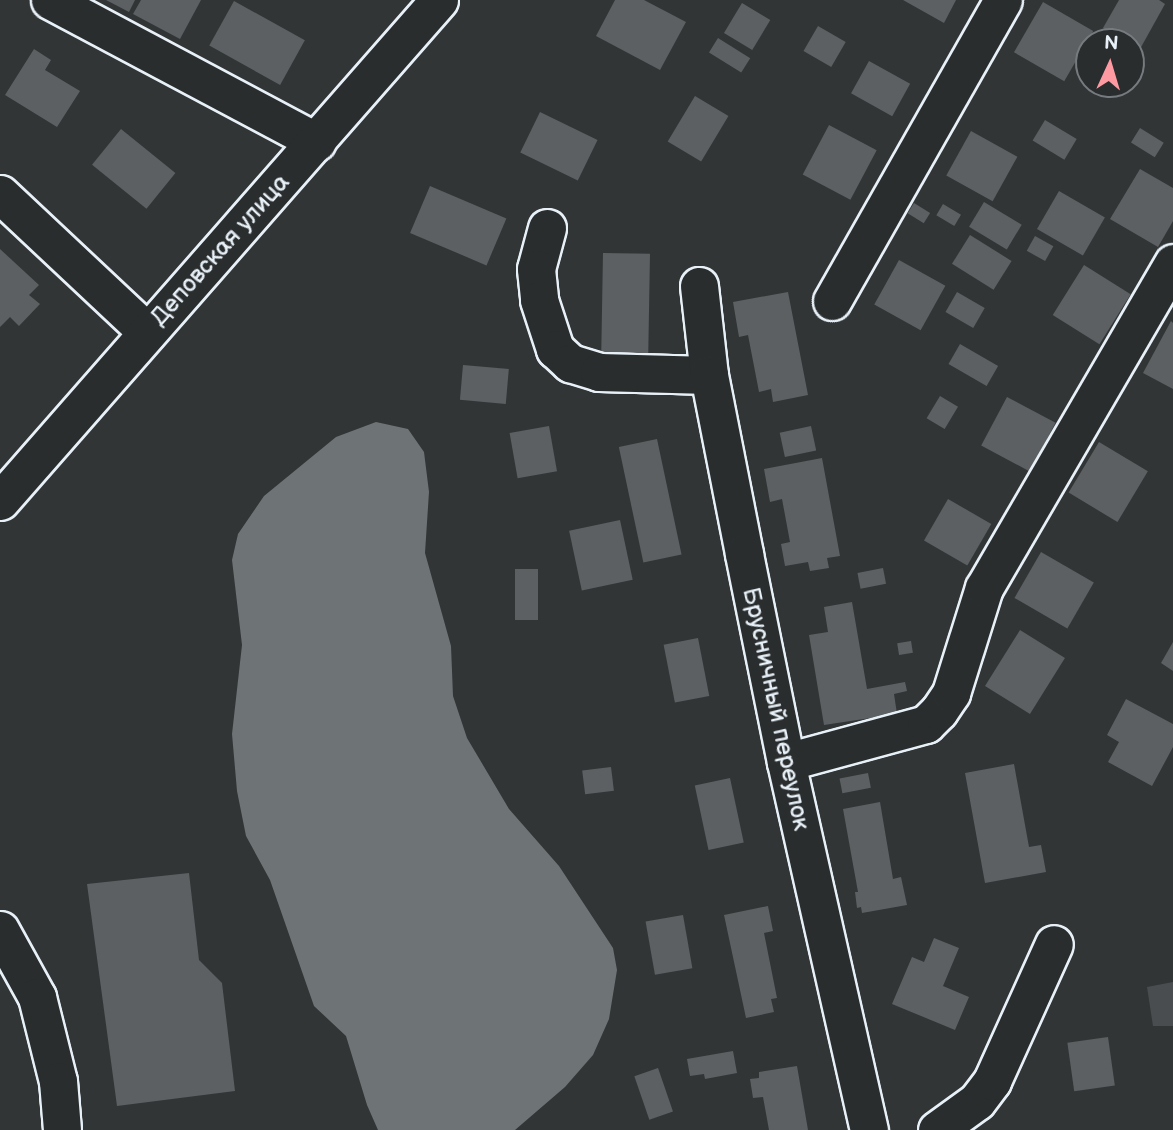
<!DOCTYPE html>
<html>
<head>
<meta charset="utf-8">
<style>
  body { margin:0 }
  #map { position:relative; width:1173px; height:1130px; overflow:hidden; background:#323536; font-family:"Balsamiq Sans",sans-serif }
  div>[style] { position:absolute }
  .green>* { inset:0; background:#494d4f }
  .water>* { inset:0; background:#6e7376 }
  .building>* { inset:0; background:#5c6063; transform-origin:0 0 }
  .roads { filter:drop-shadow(2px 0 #e8f1f8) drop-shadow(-2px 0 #e8f1f8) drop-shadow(0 2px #e8f1f8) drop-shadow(0 -2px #e8f1f8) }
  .minor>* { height:37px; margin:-18.5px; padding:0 18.5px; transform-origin:18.5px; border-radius:18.5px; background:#2a2d2e }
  span { translate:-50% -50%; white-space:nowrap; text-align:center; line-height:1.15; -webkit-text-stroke:6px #2a2d2e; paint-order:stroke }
  .street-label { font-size:24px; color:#e8f1f8 }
  .north { position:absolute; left:1075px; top:28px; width:70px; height:70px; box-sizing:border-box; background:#2a2d2e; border:2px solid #767b7f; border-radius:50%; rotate:4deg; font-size:19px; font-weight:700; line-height:28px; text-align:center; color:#e8f1f8 }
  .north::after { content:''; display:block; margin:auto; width:24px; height:32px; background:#ff9aa2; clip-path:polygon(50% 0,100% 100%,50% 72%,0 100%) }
</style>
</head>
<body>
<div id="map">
  <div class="green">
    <i style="clip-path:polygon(1173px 982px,1173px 1026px,1153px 1026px,1147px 987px)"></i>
  </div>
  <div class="water">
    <i style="clip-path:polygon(376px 422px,408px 429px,424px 452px,429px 492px,425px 553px,451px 646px,453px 696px,467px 738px,509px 809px,559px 866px,613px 948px,617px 970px,609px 1019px,593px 1055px,565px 1087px,515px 1130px,378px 1130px,367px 1105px,346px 1036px,314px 1006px,270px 880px,246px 836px,237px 791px,232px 734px,242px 645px,232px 560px,238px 534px,264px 496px,336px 437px)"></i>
  </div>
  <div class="building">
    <i style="clip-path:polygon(106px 0,135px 0,129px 12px)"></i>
    <i style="clip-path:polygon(141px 0,201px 0,180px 39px,133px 14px)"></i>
    <i style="clip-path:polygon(615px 0,644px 0,686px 22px,660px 70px,596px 36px)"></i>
    <i style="clip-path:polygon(903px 0,956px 0,944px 23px)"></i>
    <i style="clip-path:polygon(1119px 0,1159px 0,1165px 4px,1140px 49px,1103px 28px)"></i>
    <i style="left:234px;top:1px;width:81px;height:51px;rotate:29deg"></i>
    <i style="left:1043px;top:2px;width:58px;height:58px;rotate:30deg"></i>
    <i style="left:742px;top:3px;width:33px;height:35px;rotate:31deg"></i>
    <i style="left:818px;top:26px;width:32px;height:29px;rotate:30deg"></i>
    <i style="left:718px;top:38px;width:38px;height:17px;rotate:32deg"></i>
    <i style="clip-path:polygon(34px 49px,51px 60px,45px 70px,80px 91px,57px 127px,5px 95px)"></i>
    <i style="left:869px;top:61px;width:47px;height:37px;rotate:29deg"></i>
    <i style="left:695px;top:96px;width:39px;height:53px;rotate:31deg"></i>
    <i style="left:540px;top:112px;width:64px;height:45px;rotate:26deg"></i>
    <i style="left:1045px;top:120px;width:37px;height:24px;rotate:31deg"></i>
    <i style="left:829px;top:125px;width:54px;height:56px;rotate:28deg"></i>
    <i style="left:1140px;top:128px;width:28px;height:17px;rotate:32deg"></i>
    <i style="left:121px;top:129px;width:70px;height:46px;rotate:39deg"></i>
    <i style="left:971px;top:131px;width:53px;height:51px;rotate:29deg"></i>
    <i style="clip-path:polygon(1140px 169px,1173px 188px,1173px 221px,1158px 247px,1110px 219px)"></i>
    <i style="left:430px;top:186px;width:83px;height:51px;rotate:23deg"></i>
    <i style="left:1059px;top:191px;width:53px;height:44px;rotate:30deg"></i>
    <i style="left:984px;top:202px;width:44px;height:29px;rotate:31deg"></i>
    <i style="left:914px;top:203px;width:19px;height:12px;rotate:32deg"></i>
    <i style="left:943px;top:204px;width:21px;height:13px;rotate:31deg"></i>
    <i style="left:970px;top:235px;width:49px;height:34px;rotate:32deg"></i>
    <i style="left:1035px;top:236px;width:21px;height:17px;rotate:29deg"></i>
    <i style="clip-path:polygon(0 249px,39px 285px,29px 295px,40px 304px,19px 326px,10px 317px,0 327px)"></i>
    <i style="left:603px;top:253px;width:47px;height:100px;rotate:1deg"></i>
    <i style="left:899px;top:260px;width:53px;height:51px;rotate:29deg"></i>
    <i style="left:1084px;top:265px;width:55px;height:59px;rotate:32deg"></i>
    <i style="clip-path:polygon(788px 292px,808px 395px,773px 402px,771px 389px,759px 392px,748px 335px,739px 337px,733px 302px)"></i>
    <i style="left:957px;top:292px;width:32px;height:23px;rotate:30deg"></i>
    <i style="clip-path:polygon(1171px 321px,1173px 323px,1173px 389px,1143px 373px)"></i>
    <i style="left:960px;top:344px;width:44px;height:23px;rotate:30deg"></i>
    <i style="left:463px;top:365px;width:46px;height:35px;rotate:5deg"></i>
    <i style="left:940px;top:396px;width:21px;height:26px;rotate:31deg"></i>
    <i style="left:1007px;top:397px;width:55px;height:55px;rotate:28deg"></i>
    <i style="left:549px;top:426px;width:46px;height:40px;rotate:80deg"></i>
    <i style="left:811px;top:426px;width:25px;height:32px;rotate:78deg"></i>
    <i style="left:657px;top:439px;width:118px;height:39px;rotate:78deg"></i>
    <i style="left:1099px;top:442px;width:57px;height:59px;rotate:31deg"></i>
    <i style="clip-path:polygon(822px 458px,840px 556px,827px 558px,829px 568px,810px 571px,808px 562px,785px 566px,781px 544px,790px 542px,782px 499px,770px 502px,764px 469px)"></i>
    <i style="left:948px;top:499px;width:50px;height:48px;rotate:30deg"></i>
    <i style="left:620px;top:520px;width:61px;height:52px;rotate:78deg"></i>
    <i style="left:1041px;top:552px;width:61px;height:53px;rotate:30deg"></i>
    <i style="left:883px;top:568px;width:16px;height:26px;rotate:79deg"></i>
    <i style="left:515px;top:569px;width:23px;height:51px"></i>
    <i style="clip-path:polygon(852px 602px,867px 689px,905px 682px,907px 691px,894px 694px,897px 714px,824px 725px,809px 635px,828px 632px,824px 607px)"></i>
    <i style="left:1020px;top:630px;width:53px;height:66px;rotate:32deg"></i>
    <i style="left:698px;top:638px;width:59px;height:35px;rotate:79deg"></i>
    <i style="left:911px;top:641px;width:12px;height:14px;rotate:81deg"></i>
    <i style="clip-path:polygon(1173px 642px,1173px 671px,1161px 663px)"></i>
    <i style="clip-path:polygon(1126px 699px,1173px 724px,1173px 747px,1152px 786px,1108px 762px,1119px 742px,1107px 735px)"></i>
    <i style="clip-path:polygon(1014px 764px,1029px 847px,1041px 845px,1046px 872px,985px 883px,965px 773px)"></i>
    <i style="left:611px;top:767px;width:24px;height:29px;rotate:83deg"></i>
    <i style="left:868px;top:773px;width:15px;height:29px;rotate:79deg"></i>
    <i style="left:730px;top:778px;width:66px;height:36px;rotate:78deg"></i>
    <i style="clip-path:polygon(880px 802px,893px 879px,901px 877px,907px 905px,862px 913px,861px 907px,857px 908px,855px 892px,858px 892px,843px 809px)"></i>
    <i style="clip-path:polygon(189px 873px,199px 960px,222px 983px,235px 1091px,117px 1106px,87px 884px)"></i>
    <i style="clip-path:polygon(768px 906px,773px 931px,764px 933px,777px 998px,771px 999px,774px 1012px,746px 1018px,724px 915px)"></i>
    <i style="left:683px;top:915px;width:54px;height:38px;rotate:80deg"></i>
    <i style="clip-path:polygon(934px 938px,959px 948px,943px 986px,969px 997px,955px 1030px,892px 1004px,912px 957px,924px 962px)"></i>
    <i style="left:1108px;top:1037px;width:49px;height:41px;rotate:82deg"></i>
    <i style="clip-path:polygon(733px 1051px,737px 1073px,705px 1079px,704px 1074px,690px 1076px,687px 1059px)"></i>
    <i style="clip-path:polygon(797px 1066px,808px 1130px,769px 1130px,763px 1097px,753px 1098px,750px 1079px,759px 1078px,759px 1072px)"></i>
    <i style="left:658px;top:1068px;width:46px;height:25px;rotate:71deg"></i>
  </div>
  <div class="roads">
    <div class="minor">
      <i style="left:50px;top:0;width:302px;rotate:28deg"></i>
      <i style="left:0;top:194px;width:202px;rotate:43.2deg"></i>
      <i style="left:547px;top:228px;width:42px;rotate:105deg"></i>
      <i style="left:536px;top:269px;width:31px;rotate:84deg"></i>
      <i style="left:539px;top:300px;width:52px;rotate:71.9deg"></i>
      <i style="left:555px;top:349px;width:21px;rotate:43deg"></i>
      <i style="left:570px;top:363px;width:30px;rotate:17deg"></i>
      <i style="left:599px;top:372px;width:110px;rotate:1.6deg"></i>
      <i style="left:699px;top:286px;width:90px;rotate:83.6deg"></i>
      <i style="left:709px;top:375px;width:182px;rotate:78.9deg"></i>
      <i style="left:744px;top:554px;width:212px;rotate:78.6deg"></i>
      <i style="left:786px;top:762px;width:377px;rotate:77.3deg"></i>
      <i style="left:832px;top:301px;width:346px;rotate:-60.4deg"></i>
      <i style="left:0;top:501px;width:666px;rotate:-48.77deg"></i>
      <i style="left:786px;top:762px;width:145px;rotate:-15.2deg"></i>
      <i style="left:926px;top:724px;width:18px;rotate:-45deg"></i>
      <i style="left:939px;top:711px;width:22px;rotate:-56deg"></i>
      <i style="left:951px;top:693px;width:110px;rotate:-72.6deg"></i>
      <i style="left:984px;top:588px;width:376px;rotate:-59.8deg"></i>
      <i style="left:0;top:930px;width:77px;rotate:61.1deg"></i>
      <i style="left:37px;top:997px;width:87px;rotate:76deg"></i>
      <i style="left:58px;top:1081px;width:49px;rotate:85.3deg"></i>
      <i style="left:937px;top:1130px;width:49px;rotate:-35.9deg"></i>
      <i style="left:977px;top:1101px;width:25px;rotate:-53deg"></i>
      <i style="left:992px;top:1081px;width:150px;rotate:-65.7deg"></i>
    </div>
  </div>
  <div class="street-label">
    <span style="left:220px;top:250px;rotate:-48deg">Деповская улица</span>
    <span style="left:776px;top:709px;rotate:78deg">Брусничный переулок</span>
  </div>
  <div class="north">N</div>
</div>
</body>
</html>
